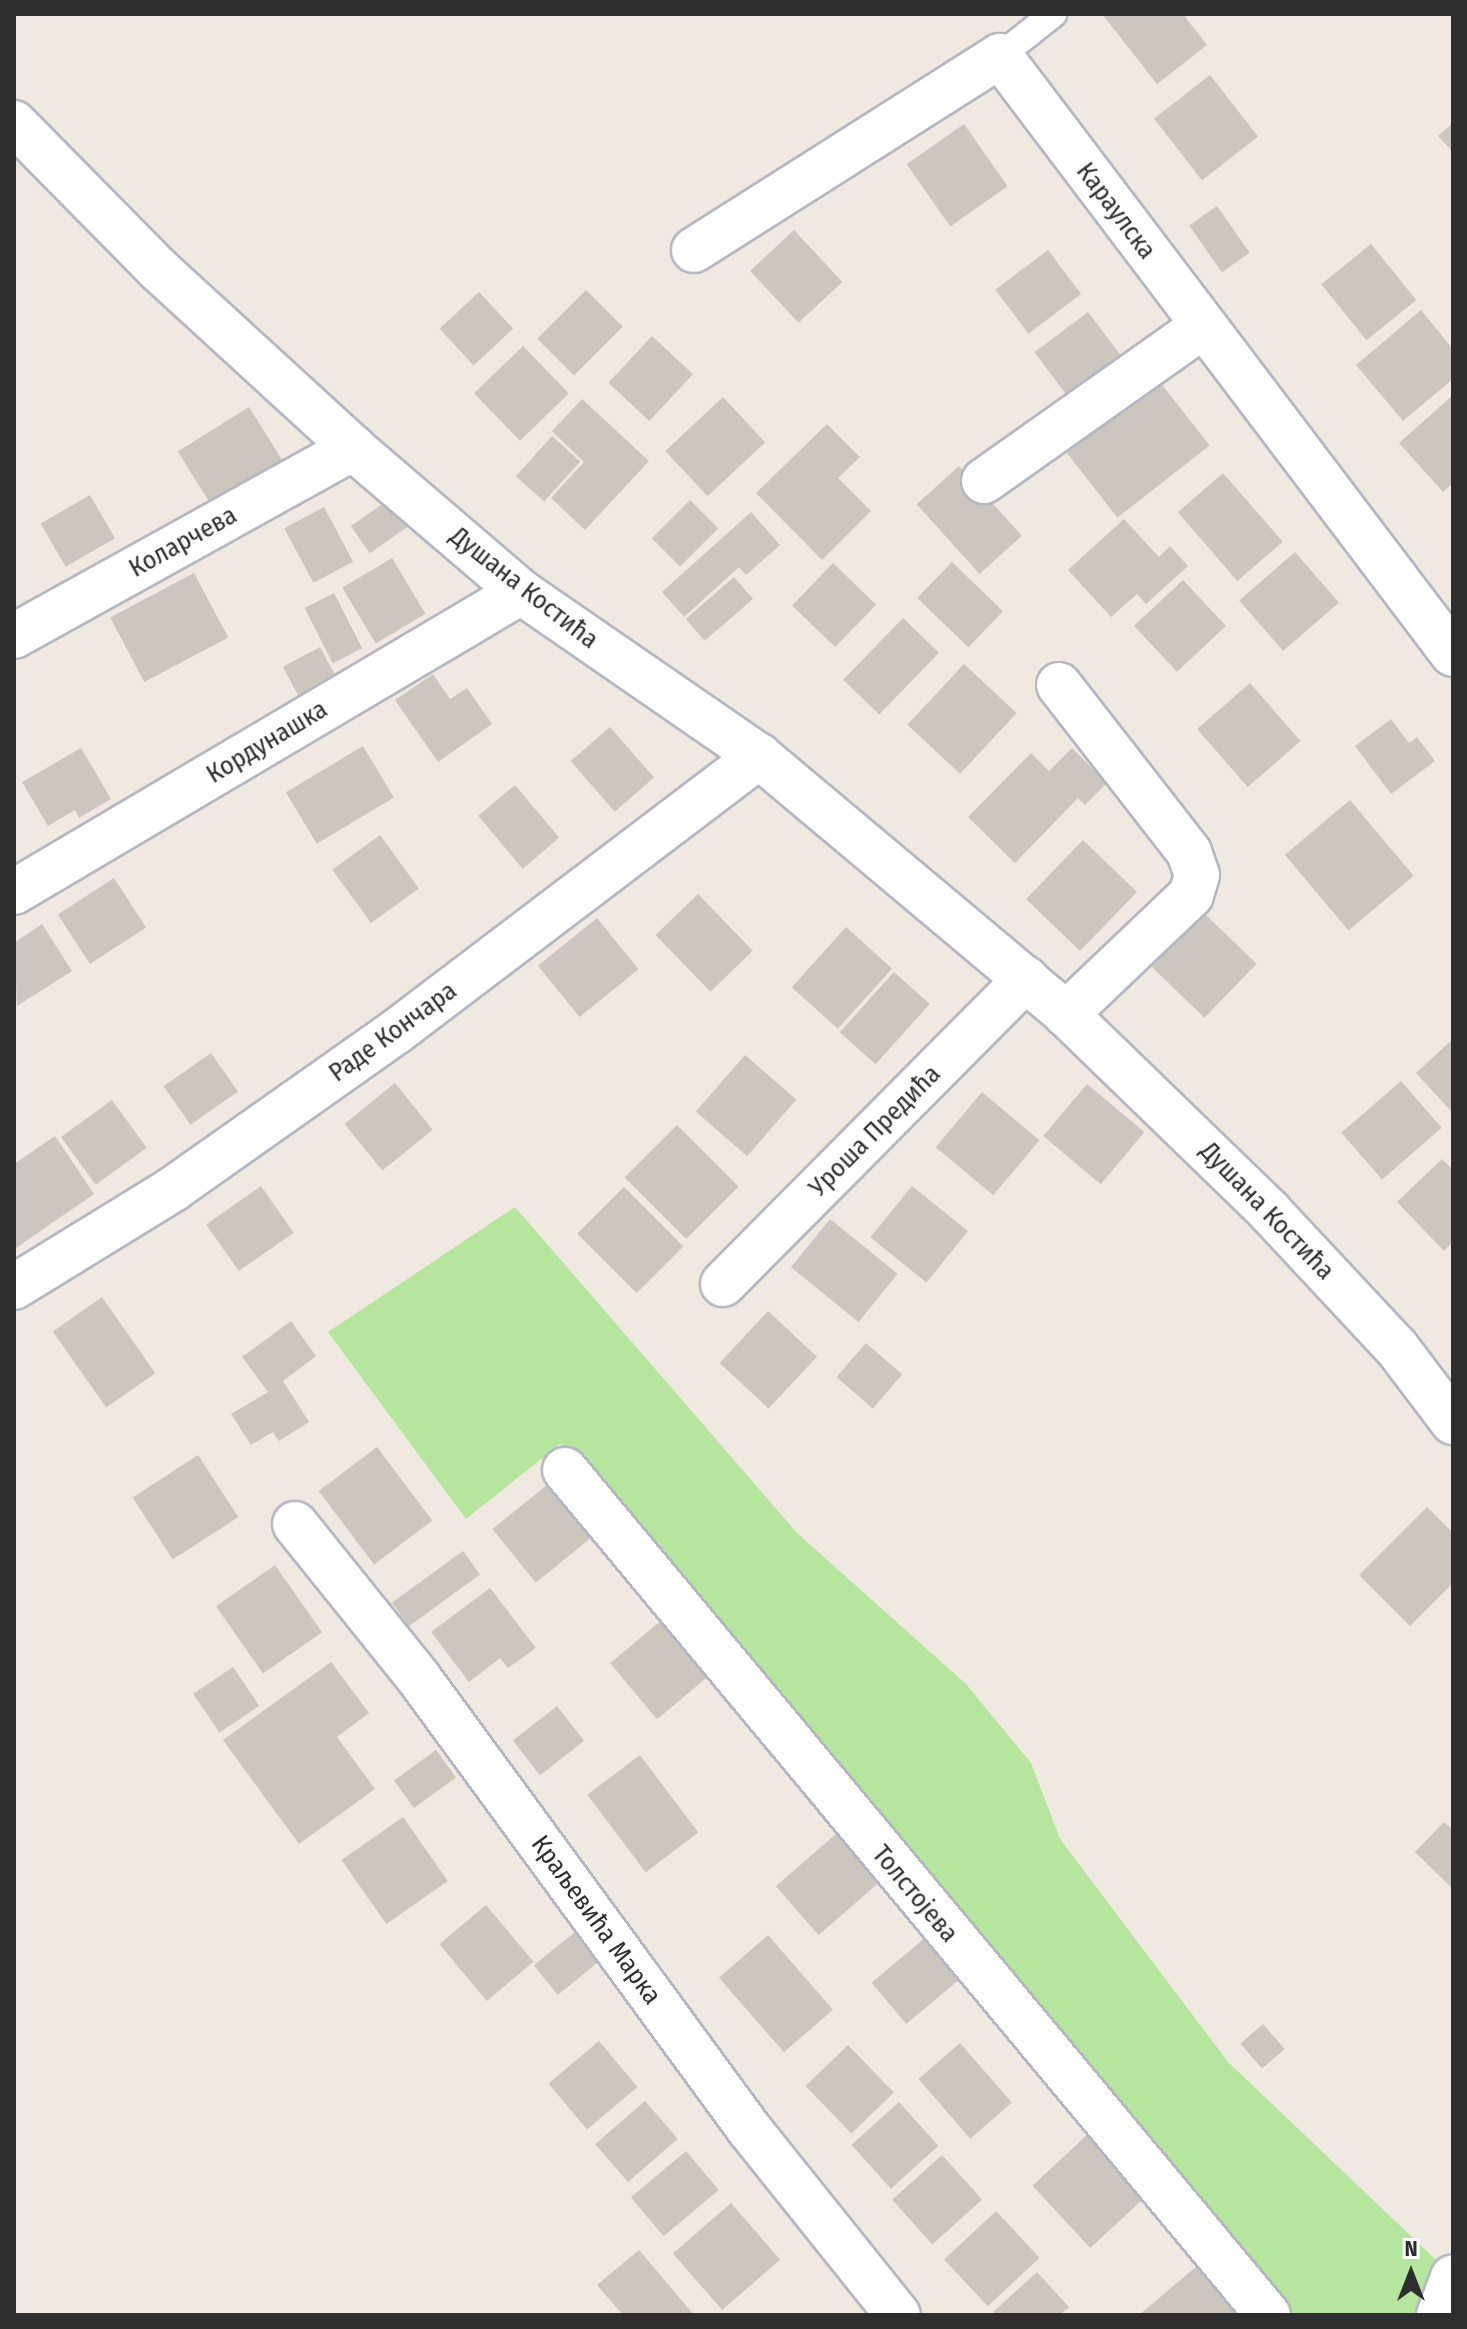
<!DOCTYPE html>
<html>
<head>
<meta charset="utf-8">
<style>
  body { margin:0 }
  #map { position:relative; width:1467px; height:2329px; overflow:hidden; background:#efe9e1; font-family:"Fira Sans Condensed",sans-serif }
  div>[style] { position:absolute }
  .green>* { inset:0; background:#b6e59e }
  .building>* { inset:0; background:#cbc7bf; transform-origin:0 0 }
  .roads { filter:drop-shadow(2px 0 #b4b7c1) drop-shadow(-2px 0 #b4b7c1) drop-shadow(0 2px #b4b7c1) drop-shadow(0 -2px #b4b7c1) }
  .service>* { height:26px; margin:-13px; padding:0 13px; transform-origin:13px; border-radius:13px; background:#fff }
  .minor>* { height:44px; margin:-22px; padding:0 22px; transform-origin:22px; border-radius:22px; background:#fff }
  .tertiary>* { height:44px; margin:-22px; padding:0 22px; transform-origin:22px; border-radius:22px; background:#fff }
  span { translate:-50% -50%; white-space:nowrap; text-align:center; line-height:1.15; -webkit-text-stroke:7px #fff; paint-order:stroke }
  .street-label { font-size:26px; color:#2e2e2e }
  .frame { position:absolute; inset:0; border:16px solid #2e2e2e; pointer-events:none }
  .north { position:absolute; left:1371px; top:2233px; width:80px; height:80px; -webkit-text-stroke:6px #fff; paint-order:stroke; rotate:0deg; font-size:22px; font-weight:700; line-height:32px; text-align:center; color:#2e2e2e }
  .north::after { content:''; display:block; margin:auto; width:28px; height:36px; background:#2e2e2e; clip-path:polygon(50% 0,100% 100%,50% 72%,0 100%) }
</style>
</head>
<body>
<div id="map">
  <div class="green">
    <i style="clip-path:polygon(515px 1207px,797px 1533px,966px 1684px,1031px 1763px,1060px 1839px,1228px 2062px,1453px 2276px,1439px 2315px,1270px 2315px,560px 1444px,466px 1519px,328px 1332px)"></i>
  </div>
  <div class="building">
    <i style="clip-path:polygon(1102px 14px,1183px 14px,1207px 45px,1157px 84px)"></i>
    <i style="left:1210px;top:75px;width:78px;height:71px;rotate:52deg"></i>
    <i style="clip-path:polygon(1453px 123px,1453px 152px,1438px 136px)"></i>
    <i style="left:964px;top:124px;width:76px;height:70px;rotate:55deg"></i>
    <i style="left:1217px;top:206px;width:57px;height:34px;rotate:55deg"></i>
    <i style="left:794px;top:230px;width:71px;height:60px;rotate:47deg"></i>
    <i style="left:1371px;top:244px;width:72px;height:64px;rotate:51deg"></i>
    <i style="left:1048px;top:250px;width:55px;height:66px;rotate:53deg"></i>
    <i style="left:586px;top:290px;width:52px;height:69px;rotate:45deg"></i>
    <i style="left:479px;top:292px;width:50px;height:54px;rotate:47deg"></i>
    <i style="clip-path:polygon(1421px 310px,1453px 349px,1453px 379px,1403px 421px,1356px 365px)"></i>
    <i style="left:1088px;top:312px;width:69px;height:67px;rotate:53deg"></i>
    <i style="left:652px;top:336px;width:56px;height:64px;rotate:43deg"></i>
    <i style="left:523px;top:346px;width:66px;height:68px;rotate:46deg"></i>
    <i style="left:1156px;top:377px;width:87px;height:117px;rotate:52deg"></i>
    <i style="clip-path:polygon(1453px 395px,1453px 483px,1443px 492px,1399px 443px)"></i>
    <i style="left:723px;top:397px;width:62px;height:79px;rotate:47deg"></i>
    <i style="clip-path:polygon(582px 399px,649px 461px,585px 530px,551px 498px,584px 462px,552px 431px)"></i>
    <i style="left:249px;top:407px;width:65px;height:84px;rotate:58deg"></i>
    <i style="clip-path:polygon(827px 424px,860px 457px,838px 478px,871px 511px,822px 560px,756px 493px)"></i>
    <i style="left:552px;top:436px;width:38px;height:54px;rotate:42deg"></i>
    <i style="left:959px;top:466px;width:94px;height:57px;rotate:48deg"></i>
    <i style="left:1223px;top:473px;width:91px;height:60px;rotate:49deg"></i>
    <i style="left:90px;top:495px;width:50px;height:57px;rotate:60deg"></i>
    <i style="left:391px;top:498px;width:33px;height:49px;rotate:55deg"></i>
    <i style="left:690px;top:500px;width:40px;height:54px;rotate:45deg"></i>
    <i style="left:324px;top:507px;width:62px;height:45px;rotate:62deg"></i>
    <i style="clip-path:polygon(751px 512px,780px 545px,746px 575px,739px 567px,684px 617px,662px 592px)"></i>
    <i style="clip-path:polygon(1124px 519px,1159px 557px,1170px 546px,1188px 566px,1146px 604px,1137px 594px,1111px 617px,1068px 570px)"></i>
    <i style="left:1295px;top:552px;width:67px;height:74px;rotate:49deg"></i>
    <i style="left:392px;top:558px;width:65px;height:58px;rotate:59deg"></i>
    <i style="left:952px;top:562px;width:71px;height:50px;rotate:44deg"></i>
    <i style="left:833px;top:563px;width:60px;height:59px;rotate:44deg"></i>
    <i style="left:194px;top:573px;width:73px;height:95px;rotate:62deg"></i>
    <i style="left:734px;top:577px;width:29px;height:64px;rotate:49deg"></i>
    <i style="left:1183px;top:580px;width:63px;height:67px;rotate:47deg"></i>
    <i style="left:334px;top:593px;width:62px;height:33px;rotate:63deg"></i>
    <i style="left:903px;top:618px;width:50px;height:86px;rotate:44deg"></i>
    <i style="left:320px;top:647px;width:34px;height:42px;rotate:62deg"></i>
    <i style="left:964px;top:664px;width:72px;height:83px;rotate:43deg"></i>
    <i style="clip-path:polygon(433px 674px,450px 699px,467px 688px,492px 724px,438px 762px,395px 700px)"></i>
    <i style="left:1250px;top:683px;width:77px;height:70px;rotate:49deg"></i>
    <i style="clip-path:polygon(1391px 719px,1409px 743px,1417px 737px,1435px 761px,1391px 794px,1355px 746px)"></i>
    <i style="left:610px;top:727px;width:67px;height:52px;rotate:49deg"></i>
    <i style="left:363px;top:746px;width:60px;height:90px;rotate:59deg"></i>
    <i style="clip-path:polygon(81px 748px,111px 799px,79px 818px,75px 810px,48px 826px,22px 782px)"></i>
    <i style="clip-path:polygon(1072px 748px,1107px 783px,1085px 805px,1078px 798px,1015px 863px,968px 817px,1031px 753px,1049px 771px)"></i>
    <i style="left:515px;top:785px;width:69px;height:48px;rotate:50deg"></i>
    <i style="left:1350px;top:800px;width:99px;height:85px;rotate:50deg"></i>
    <i style="left:380px;top:835px;width:66px;height:59px;rotate:54deg"></i>
    <i style="left:1083px;top:840px;width:75px;height:82px;rotate:44deg"></i>
    <i style="left:114px;top:878px;width:59px;height:67px;rotate:57deg"></i>
    <i style="left:698px;top:894px;width:79px;height:59px;rotate:46deg"></i>
    <i style="left:1204px;top:913px;width:73px;height:75px;rotate:44deg"></i>
    <i style="left:597px;top:918px;width:66px;height:76px;rotate:51deg"></i>
    <i style="clip-path:polygon(42px 924px,72px 971px,17px 1006px,14px 943px)"></i>
    <i style="left:846px;top:927px;width:62px;height:81px;rotate:42deg"></i>
    <i style="left:894px;top:972px;width:48px;height:81px;rotate:42deg"></i>
    <i style="clip-path:polygon(1453px 1039px,1453px 1108px,1450px 1110px,1416px 1073px)"></i>
    <i style="left:211px;top:1053px;width:47px;height:58px;rotate:55deg"></i>
    <i style="left:745px;top:1055px;width:68px;height:75px;rotate:41deg"></i>
    <i style="left:1401px;top:1081px;width:62px;height:79px;rotate:49deg"></i>
    <i style="left:395px;top:1083px;width:60px;height:65px;rotate:51deg"></i>
    <i style="left:1087px;top:1084px;width:75px;height:68px;rotate:40deg"></i>
    <i style="left:982px;top:1092px;width:75px;height:72px;rotate:40deg"></i>
    <i style="left:112px;top:1100px;width:59px;height:63px;rotate:54deg"></i>
    <i style="left:677px;top:1125px;width:87px;height:74px;rotate:45deg"></i>
    <i style="clip-path:polygon(55px 1136px,94px 1194px,16px 1248px,14px 1164px)"></i>
    <i style="clip-path:polygon(1442px 1159px,1453px 1170px,1453px 1242px,1444px 1251px,1397px 1202px)"></i>
    <i style="left:261px;top:1186px;width:57px;height:67px;rotate:55deg"></i>
    <i style="left:912px;top:1186px;width:72px;height:66px;rotate:39deg"></i>
    <i style="left:624px;top:1187px;width:84px;height:66px;rotate:45deg"></i>
    <i style="left:830px;top:1219px;width:87px;height:62px;rotate:39deg"></i>
    <i style="left:102px;top:1297px;width:93px;height:60px;rotate:55deg"></i>
    <i style="left:768px;top:1311px;width:67px;height:71px;rotate:43deg"></i>
    <i style="clip-path:polygon(291px 1321px,316px 1356px,283px 1381px,309px 1422px,279px 1441px,273px 1432px,251px 1445px,231px 1414px,268px 1392px,242px 1357px)"></i>
    <i style="left:866px;top:1343px;width:48px;height:45px;rotate:41deg"></i>
    <i style="left:377px;top:1447px;width:92px;height:73px;rotate:53deg"></i>
    <i style="left:198px;top:1455px;width:74px;height:78px;rotate:57deg"></i>
    <i style="left:553px;top:1480px;width:69px;height:78px;rotate:51deg"></i>
    <i style="clip-path:polygon(1427px 1507px,1453px 1533px,1453px 1583px,1410px 1626px,1359px 1575px)"></i>
    <i style="left:463px;top:1551px;width:29px;height:88px;rotate:54deg"></i>
    <i style="left:275px;top:1565px;width:82px;height:72px;rotate:55deg"></i>
    <i style="clip-path:polygon(490px 1588px,536px 1648px,508px 1668px,500px 1658px,469px 1682px,431px 1632px)"></i>
    <i style="left:663px;top:1619px;width:73px;height:69px;rotate:50deg"></i>
    <i style="clip-path:polygon(331px 1662px,369px 1713px,337px 1737px,375px 1789px,299px 1844px,223px 1740px)"></i>
    <i style="left:233px;top:1667px;width:47px;height:48px;rotate:56deg"></i>
    <i style="left:557px;top:1706px;width:44px;height:56px;rotate:52deg"></i>
    <i style="left:436px;top:1750px;width:34px;height:52px;rotate:54deg"></i>
    <i style="left:640px;top:1755px;width:97px;height:66px;rotate:53deg"></i>
    <i style="left:403px;top:1817px;width:78px;height:75px;rotate:55deg"></i>
    <i style="clip-path:polygon(1444px 1822px,1453px 1830px,1453px 1889px,1415px 1852px)"></i>
    <i style="left:837px;top:1833px;width:65px;height:81px;rotate:49deg"></i>
    <i style="left:486px;top:1905px;width:74px;height:61px;rotate:50deg"></i>
    <i style="left:575px;top:1932px;width:38px;height:53px;rotate:51deg"></i>
    <i style="left:768px;top:1935px;width:99px;height:65px;rotate:49deg"></i>
    <i style="left:926px;top:1937px;width:54px;height:71px;rotate:50deg"></i>
    <i style="left:1263px;top:2024px;width:33px;height:30px;rotate:49deg"></i>
    <i style="left:599px;top:2041px;width:60px;height:66px;rotate:50deg"></i>
    <i style="left:960px;top:2043px;width:79px;height:55px;rotate:49deg"></i>
    <i style="left:848px;top:2045px;width:66px;height:59px;rotate:46deg"></i>
    <i style="left:645px;top:2101px;width:50px;height:66px;rotate:49deg"></i>
    <i style="left:899px;top:2102px;width:59px;height:64px;rotate:48deg"></i>
    <i style="left:1088px;top:2134px;width:85px;height:76px;rotate:47deg"></i>
    <i style="left:686px;top:2151px;width:51px;height:72px;rotate:50deg"></i>
    <i style="left:942px;top:2155px;width:60px;height:67px;rotate:48deg"></i>
    <i style="left:731px;top:2203px;width:75px;height:77px;rotate:49deg"></i>
    <i style="left:996px;top:2211px;width:64px;height:71px;rotate:47deg"></i>
    <i style="clip-path:polygon(639px 2250px,694px 2315px,623px 2315px,597px 2285px)"></i>
    <i style="clip-path:polygon(1197px 2266px,1238px 2315px,1139px 2315px)"></i>
    <i style="clip-path:polygon(1037px 2272px,1069px 2307px,1060px 2315px,996px 2315px,993px 2312px)"></i>
  </div>
  <div class="roads">
    <div class="service">
      <i style="left:1000px;top:56px;width:68px;rotate:-38.4deg"></i>
    </div>
    <div class="minor">
      <i style="left:694px;top:250px;width:362px;rotate:-32.4deg"></i>
      <i style="left:1000px;top:56px;width:750px;rotate:52.86deg"></i>
      <i style="left:984px;top:481px;width:268px;rotate:-35.3deg"></i>
      <i style="left:14px;top:636px;width:388px;rotate:-29deg"></i>
      <i style="left:1059px;top:685px;width:212px;rotate:52.1deg"></i>
      <i style="left:1189px;top:852px;width:24px;rotate:71deg"></i>
      <i style="left:1197px;top:875px;width:21px;rotate:107deg"></i>
      <i style="left:1191px;top:895px;width:173px;rotate:136.4deg"></i>
      <i style="left:14px;top:892px;width:589px;rotate:-30.61deg"></i>
      <i style="left:723px;top:1284px;width:430px;rotate:-45.2deg"></i>
      <i style="left:14px;top:1287px;width:187px;rotate:-31.6deg"></i>
      <i style="left:173px;top:1189px;width:274px;rotate:-35.2deg"></i>
      <i style="left:397px;top:1031px;width:455px;rotate:-37.2deg"></i>
      <i style="left:565px;top:1470px;width:1099px;rotate:50.24deg"></i>
      <i style="left:295px;top:1524px;width:196px;rotate:51.2deg"></i>
      <i style="left:418px;top:1677px;width:560px;rotate:53.78deg"></i>
      <i style="left:749px;top:2129px;width:238px;rotate:51.3deg"></i>
      <i style="left:1439px;top:2315px;width:40px;rotate:-69.8deg"></i>
    </div>
    <div class="tertiary">
      <i style="left:14px;top:123px;width:206px;rotate:45.4deg"></i>
      <i style="left:159px;top:270px;width:263px;rotate:42.5deg"></i>
      <i style="left:353px;top:448px;width:221px;rotate:40.6deg"></i>
      <i style="left:521px;top:592px;width:289px;rotate:34.6deg"></i>
      <i style="left:759px;top:756px;width:401px;rotate:40deg"></i>
      <i style="left:1066px;top:1014px;width:284px;rotate:44.1deg"></i>
      <i style="left:1270px;top:1212px;width:186px;rotate:47deg"></i>
      <i style="left:1397px;top:1348px;width:93px;rotate:52.9deg"></i>
    </div>
  </div>
  <div class="street-label">
    <span style="left:1116px;top:211px;rotate:53deg">Караулска</span>
    <span style="left:183px;top:542px;rotate:-29deg">Коларчева</span>
    <span style="left:524px;top:588px;rotate:38deg">Душана Костића</span>
    <span style="left:267px;top:742px;rotate:-31deg">Кордунашка</span>
    <span style="left:393px;top:1032px;rotate:-36deg">Раде Кончара</span>
    <span style="left:875px;top:1131px;rotate:-45deg">Уроша Предића</span>
    <span style="left:1267px;top:1211px;rotate:46deg">Душана Костића</span>
    <span style="left:915px;top:1894px;rotate:50deg">Толстојева</span>
    <span style="left:596px;top:1920px;rotate:54deg">Краљевића Марка</span>
  </div>
  <div class="frame"></div>
  <div class="north">N</div>
</div>
</body>
</html>
